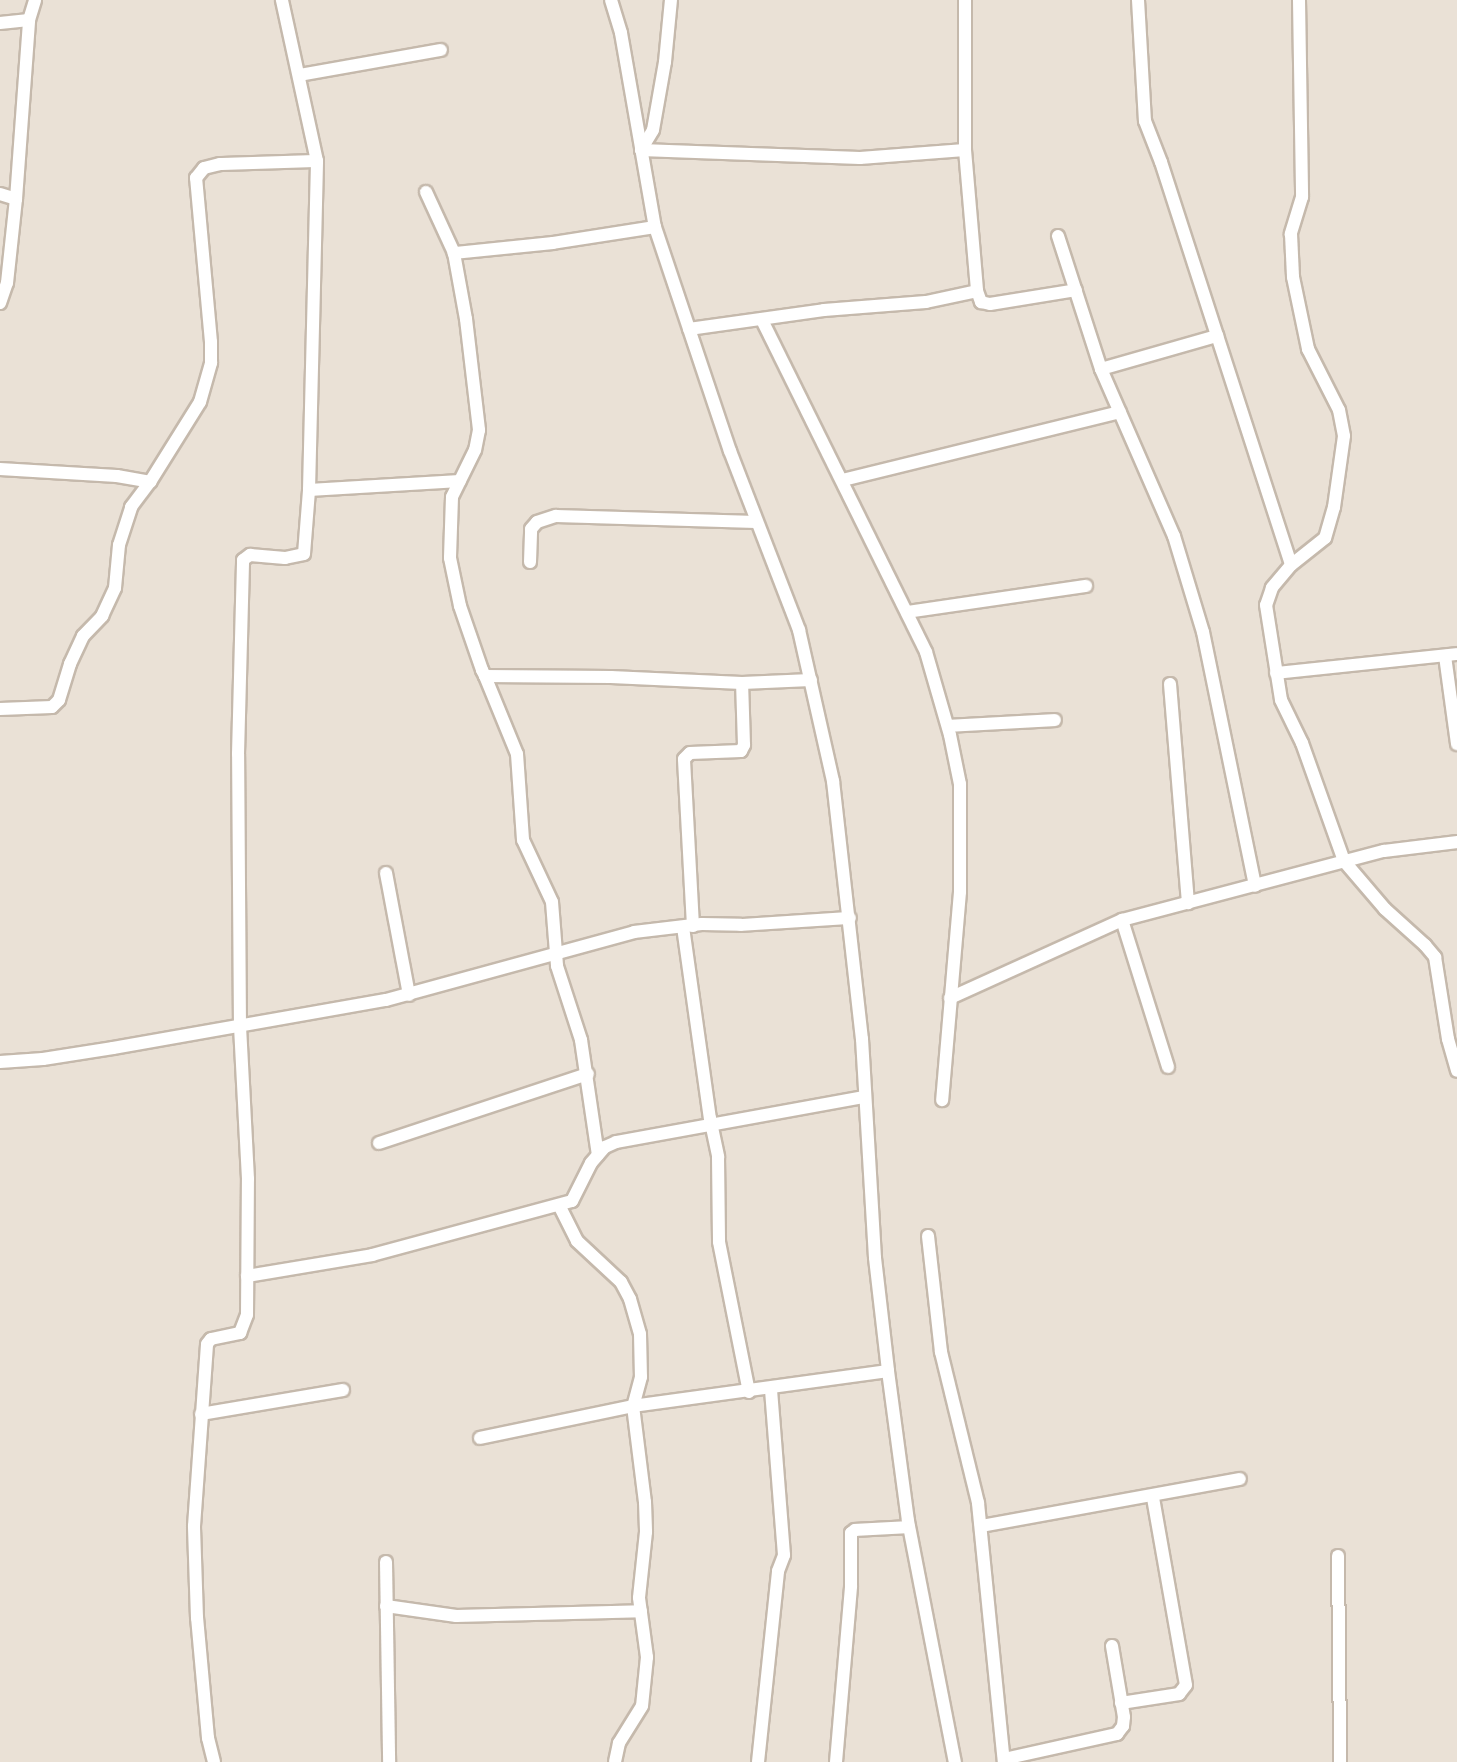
<!DOCTYPE html>
<html>
<head>
<meta charset="utf-8">
<style>
  body { margin:0 }
  #map { position:relative; width:1457px; height:1762px; overflow:hidden; background:#f5f0e8; font-family:"Source Sans 3",sans-serif }
  div>[style] { position:absolute }
  .residential>* { inset:0; background:#eae1d6; transform-origin:0 0 }
  .roads { filter:drop-shadow(2px 0 #c5b9ac) drop-shadow(-2px 0 #c5b9ac) drop-shadow(0 2px #c5b9ac) drop-shadow(0 -2px #c5b9ac) }
  .minor>* { height:12px; margin:-6px; padding:0 6px; transform-origin:6px; border-radius:6px; background:#fff }
  span { translate:-50% -50%; white-space:nowrap; text-align:center; line-height:1.15; -webkit-text-stroke:6px #fff; paint-order:stroke }
</style>
</head>
<body>
<div id="map">
  <div class="residential">
    <i style="left:0;top:0;width:1457px;height:1762px"></i>
  </div>
  <div class="roads">
    <div class="minor">
      <i style="left:611px;top:0;width:34px;rotate:73deg"></i>
      <i style="left:621px;top:33px;width:197px;rotate:80.1deg"></i>
      <i style="left:655px;top:227px;width:236px;rotate:71.5deg"></i>
      <i style="left:730px;top:451px;width:192px;rotate:68.9deg"></i>
      <i style="left:799px;top:630px;width:155px;rotate:77.3deg"></i>
      <i style="left:833px;top:781px;width:260px;rotate:83.6deg"></i>
      <i style="left:862px;top:1039px;width:219px;rotate:86.6deg"></i>
      <i style="left:875px;top:1258px;width:114px;rotate:83.4deg"></i>
      <i style="left:888px;top:1371px;width:151px;rotate:82.4deg"></i>
      <i style="left:908px;top:1521px;width:246px;rotate:79deg"></i>
      <i style="left:965px;top:0;width:150px;rotate:90deg"></i>
      <i style="left:965px;top:150px;width:142px;rotate:85.1deg"></i>
      <i style="left:977px;top:291px;width:12px;rotate:70deg"></i>
      <i style="left:981px;top:302px;width:9px;rotate:13deg"></i>
      <i style="left:990px;top:304px;width:87px;rotate:-9.2deg"></i>
      <i style="left:1138px;top:0;width:121px;rotate:86.7deg"></i>
      <i style="left:1145px;top:121px;width:44px;rotate:68.7deg"></i>
      <i style="left:1161px;top:162px;width:423px;rotate:72.1deg"></i>
      <i style="left:1299px;top:0;width:197px;rotate:89.1deg"></i>
      <i style="left:1302px;top:197px;width:39px;rotate:107deg"></i>
      <i style="left:1291px;top:234px;width:43px;rotate:87.3deg"></i>
      <i style="left:1293px;top:277px;width:74px;rotate:78.2deg"></i>
      <i style="left:1308px;top:349px;width:68px;rotate:63.1deg"></i>
      <i style="left:1339px;top:410px;width:26px;rotate:79deg"></i>
      <i style="left:1344px;top:436px;width:72px;rotate:98deg"></i>
      <i style="left:1334px;top:507px;width:32px;rotate:106deg"></i>
      <i style="left:1325px;top:538px;width:43px;rotate:141.5deg"></i>
      <i style="left:1291px;top:565px;width:30px;rotate:130deg"></i>
      <i style="left:1272px;top:588px;width:18px;rotate:109deg"></i>
      <i style="left:1266px;top:605px;width:96px;rotate:81deg"></i>
      <i style="left:1281px;top:700px;width:48px;rotate:64deg"></i>
      <i style="left:1302px;top:743px;width:125px;rotate:70.4deg"></i>
      <i style="left:1344px;top:861px;width:63px;rotate:49.5deg"></i>
      <i style="left:1385px;top:909px;width:54px;rotate:42deg"></i>
      <i style="left:1425px;top:945px;width:16px;rotate:50deg"></i>
      <i style="left:1435px;top:957px;width:83px;rotate:81deg"></i>
      <i style="left:1448px;top:1039px;width:33px;rotate:74deg"></i>
      <i style="left:0;top:23px;width:29px;rotate:-6deg"></i>
      <i style="left:29px;top:20px;width:21px;rotate:-73deg"></i>
      <i style="left:299px;top:75px;width:144px;rotate:-10deg"></i>
      <i style="left:641px;top:150px;width:219px;rotate:2.1deg"></i>
      <i style="left:860px;top:158px;width:105px;rotate:-4.4deg"></i>
      <i style="left:641px;top:150px;width:23px;rotate:-59deg"></i>
      <i style="left:653px;top:130px;width:69px;rotate:-80deg"></i>
      <i style="left:665px;top:62px;width:62px;rotate:-84.5deg"></i>
      <i style="left:426px;top:192px;width:67px;rotate:65.3deg"></i>
      <i style="left:0;top:194px;width:17px;rotate:17deg"></i>
      <i style="left:655px;top:227px;width:103px;rotate:171.1deg"></i>
      <i style="left:553px;top:243px;width:100px;rotate:174.2deg"></i>
      <i style="left:454px;top:253px;width:67px;rotate:79.7deg"></i>
      <i style="left:466px;top:319px;width:112px;rotate:83.3deg"></i>
      <i style="left:479px;top:430px;width:20px;rotate:101deg"></i>
      <i style="left:475px;top:450px;width:52px;rotate:116.1deg"></i>
      <i style="left:452px;top:497px;width:61px;rotate:91.9deg"></i>
      <i style="left:450px;top:558px;width:49px;rotate:78.2deg"></i>
      <i style="left:460px;top:606px;width:68px;rotate:71deg"></i>
      <i style="left:482px;top:670px;width:7px;rotate:63deg"></i>
      <i style="left:485px;top:676px;width:126px;rotate:0.5deg"></i>
      <i style="left:611px;top:677px;width:131px;rotate:2.6deg"></i>
      <i style="left:742px;top:683px;width:69px;rotate:-2.5deg"></i>
      <i style="left:1058px;top:236px;width:140px;rotate:72.1deg"></i>
      <i style="left:1101px;top:369px;width:182px;rotate:66.4deg"></i>
      <i style="left:1174px;top:536px;width:100px;rotate:73.2deg"></i>
      <i style="left:1203px;top:632px;width:259px;rotate:78.4deg"></i>
      <i style="left:0;top:303px;width:21px;rotate:-71deg"></i>
      <i style="left:7px;top:283px;width:84px;rotate:-83.9deg"></i>
      <i style="left:16px;top:199px;width:179px;rotate:-85.8deg"></i>
      <i style="left:762px;top:320px;width:370px;rotate:63.7deg"></i>
      <i style="left:926px;top:652px;width:86px;rotate:73.9deg"></i>
      <i style="left:950px;top:735px;width:50px;rotate:78.5deg"></i>
      <i style="left:960px;top:784px;width:108px;rotate:90deg"></i>
      <i style="left:960px;top:892px;width:209px;rotate:94.9deg"></i>
      <i style="left:689px;top:329px;width:136px;rotate:-8deg"></i>
      <i style="left:824px;top:310px;width:102px;rotate:-4.5deg"></i>
      <i style="left:926px;top:302px;width:52px;rotate:-12.2deg"></i>
      <i style="left:1101px;top:369px;width:121px;rotate:-15.9deg"></i>
      <i style="left:0;top:469px;width:117px;rotate:3.4deg"></i>
      <i style="left:117px;top:476px;width:34px;rotate:10deg"></i>
      <i style="left:843px;top:480px;width:285px;rotate:-13.8deg"></i>
      <i style="left:309px;top:490px;width:151px;rotate:-3.4deg"></i>
      <i style="left:530px;top:562px;width:33px;rotate:-88deg"></i>
      <i style="left:531px;top:529px;width:9px;rotate:-49deg"></i>
      <i style="left:537px;top:522px;width:20px;rotate:-18deg"></i>
      <i style="left:556px;top:516px;width:200px;rotate:1.7deg"></i>
      <i style="left:907px;top:612px;width:181px;rotate:-8.3deg"></i>
      <i style="left:1445px;top:656px;width:89px;rotate:82.2deg"></i>
      <i style="left:1276px;top:673px;width:182px;rotate:-6deg"></i>
      <i style="left:485px;top:676px;width:84px;rotate:67.7deg"></i>
      <i style="left:517px;top:754px;width:86px;rotate:86deg"></i>
      <i style="left:523px;top:840px;width:68px;rotate:64.9deg"></i>
      <i style="left:552px;top:902px;width:64px;rotate:85.5deg"></i>
      <i style="left:557px;top:966px;width:78px;rotate:72deg"></i>
      <i style="left:581px;top:1040px;width:116px;rotate:81.6deg"></i>
      <i style="left:1170px;top:684px;width:220px;rotate:85.3deg"></i>
      <i style="left:0;top:709px;width:52px;rotate:-2.2deg"></i>
      <i style="left:52px;top:707px;width:10px;rotate:-45deg"></i>
      <i style="left:59px;top:700px;width:38px;rotate:-73deg"></i>
      <i style="left:70px;top:664px;width:31px;rotate:-65deg"></i>
      <i style="left:83px;top:636px;width:28px;rotate:-46deg"></i>
      <i style="left:102px;top:616px;width:31px;rotate:-65deg"></i>
      <i style="left:115px;top:588px;width:43px;rotate:-84.7deg"></i>
      <i style="left:119px;top:545px;width:40px;rotate:-72deg"></i>
      <i style="left:131px;top:507px;width:31px;rotate:-53deg"></i>
      <i style="left:150px;top:482px;width:94px;rotate:-58deg"></i>
      <i style="left:200px;top:402px;width:41px;rotate:-74.2deg"></i>
      <i style="left:211px;top:363px;width:21px;rotate:-90deg"></i>
      <i style="left:211px;top:342px;width:165px;rotate:-95.2deg"></i>
      <i style="left:196px;top:178px;width:13px;rotate:-51deg"></i>
      <i style="left:204px;top:168px;width:16px;rotate:-14deg"></i>
      <i style="left:220px;top:164px;width:97px;rotate:-1.8deg"></i>
      <i style="left:948px;top:726px;width:107px;rotate:-3.2deg"></i>
      <i style="left:386px;top:873px;width:124px;rotate:79.3deg"></i>
      <i style="left:1122px;top:920px;width:154px;rotate:72.6deg"></i>
      <i style="left:693px;top:926px;width:167px;rotate:-93.1deg"></i>
      <i style="left:684px;top:759px;width:8px;rotate:-45deg"></i>
      <i style="left:690px;top:753px;width:51px;rotate:-2.2deg"></i>
      <i style="left:741px;top:751px;width:7px;rotate:-63deg"></i>
      <i style="left:744px;top:745px;width:62px;rotate:-91.8deg"></i>
      <i style="left:683px;top:927px;width:193px;rotate:82deg"></i>
      <i style="left:710px;top:1118px;width:40px;rotate:78deg"></i>
      <i style="left:718px;top:1157px;width:85px;rotate:89.3deg"></i>
      <i style="left:719px;top:1242px;width:153px;rotate:78.7deg"></i>
      <i style="left:950px;top:998px;width:189px;rotate:-24.4deg"></i>
      <i style="left:1122px;top:920px;width:271px;rotate:-14.8deg"></i>
      <i style="left:1384px;top:851px;width:74px;rotate:-7deg"></i>
      <i style="left:0;top:1062px;width:43px;rotate:-4deg"></i>
      <i style="left:43px;top:1059px;width:71px;rotate:-8.9deg"></i>
      <i style="left:113px;top:1048px;width:277px;rotate:-10deg"></i>
      <i style="left:386px;top:1000px;width:257px;rotate:-15.3deg"></i>
      <i style="left:634px;top:932px;width:68px;rotate:-6.7deg"></i>
      <i style="left:702px;top:924px;width:39px;rotate:1deg"></i>
      <i style="left:741px;top:925px;width:109px;rotate:-3.7deg"></i>
      <i style="left:379px;top:1143px;width:220px;rotate:-18.3deg"></i>
      <i style="left:559px;top:1205px;width:40px;rotate:63.4deg"></i>
      <i style="left:577px;top:1241px;width:60px;rotate:43deg"></i>
      <i style="left:621px;top:1282px;width:19px;rotate:62deg"></i>
      <i style="left:630px;top:1299px;width:36px;rotate:74deg"></i>
      <i style="left:640px;top:1334px;width:43px;rotate:88.7deg"></i>
      <i style="left:641px;top:1377px;width:30px;rotate:105deg"></i>
      <i style="left:633px;top:1406px;width:97px;rotate:82.9deg"></i>
      <i style="left:645px;top:1502px;width:30px;rotate:88deg"></i>
      <i style="left:646px;top:1532px;width:66px;rotate:96.1deg"></i>
      <i style="left:639px;top:1598px;width:60px;rotate:82.3deg"></i>
      <i style="left:647px;top:1657px;width:49px;rotate:95.8deg"></i>
      <i style="left:642px;top:1706px;width:44px;rotate:121.9deg"></i>
      <i style="left:619px;top:1743px;width:19px;rotate:102deg"></i>
      <i style="left:928px;top:1236px;width:117px;rotate:83.6deg"></i>
      <i style="left:941px;top:1352px;width:155px;rotate:76.2deg"></i>
      <i style="left:978px;top:1503px;width:260px;rotate:84.3deg"></i>
      <i style="left:247px;top:1276px;width:127px;rotate:-9.5deg"></i>
      <i style="left:372px;top:1255px;width:207px;rotate:-15.1deg"></i>
      <i style="left:572px;top:1201px;width:42px;rotate:-63.4deg"></i>
      <i style="left:591px;top:1163px;width:21px;rotate:-49deg"></i>
      <i style="left:605px;top:1147px;width:12px;rotate:-24deg"></i>
      <i style="left:616px;top:1142px;width:252px;rotate:-10.3deg"></i>
      <i style="left:201px;top:1414px;width:144px;rotate:-9.6deg"></i>
      <i style="left:480px;top:1438px;width:156px;rotate:-11.8deg"></i>
      <i style="left:633px;top:1406px;width:257px;rotate:-7.8deg"></i>
      <i style="left:981px;top:1526px;width:263px;rotate:-10.3deg"></i>
      <i style="left:1338px;top:1556px;width:206px;rotate:89.4deg"></i>
      <i style="left:386px;top:1562px;width:200px;rotate:89.1deg"></i>
      <i style="left:386px;top:1606px;width:71px;rotate:8.1deg"></i>
      <i style="left:456px;top:1616px;width:185px;rotate:-1.5deg"></i>
      <i style="left:1121px;top:1703px;width:59px;rotate:-8.8deg"></i>
      <i style="left:1179px;top:1694px;width:11px;rotate:-52deg"></i>
      <i style="left:1186px;top:1685px;width:191px;rotate:-100deg"></i>
      <i style="left:1004px;top:1759px;width:116px;rotate:-12.5deg"></i>
      <i style="left:1117px;top:1734px;width:10px;rotate:-53deg"></i>
      <i style="left:1123px;top:1726px;width:9px;rotate:-84deg"></i>
      <i style="left:1124px;top:1717px;width:72px;rotate:-99.6deg"></i>
      <i style="left:214px;top:1762px;width:25px;rotate:-104deg"></i>
      <i style="left:208px;top:1738px;width:121px;rotate:-95.2deg"></i>
      <i style="left:197px;top:1618px;width:92px;rotate:-91.9deg"></i>
      <i style="left:194px;top:1526px;width:182px;rotate:-85.9deg"></i>
      <i style="left:207px;top:1344px;width:6px;rotate:-51deg"></i>
      <i style="left:211px;top:1339px;width:30px;rotate:-12deg"></i>
      <i style="left:240px;top:1333px;width:19px;rotate:-69deg"></i>
      <i style="left:247px;top:1315px;width:136px;rotate:-89.6deg"></i>
      <i style="left:248px;top:1179px;width:151px;rotate:-93deg"></i>
      <i style="left:240px;top:1028px;width:274px;rotate:-90.4deg"></i>
      <i style="left:238px;top:754px;width:194px;rotate:-88.5deg"></i>
      <i style="left:243px;top:560px;width:9px;rotate:-36deg"></i>
      <i style="left:250px;top:555px;width:35px;rotate:5deg"></i>
      <i style="left:285px;top:558px;width:19px;rotate:-12deg"></i>
      <i style="left:304px;top:554px;width:64px;rotate:-85.5deg"></i>
      <i style="left:309px;top:490px;width:329px;rotate:-88.6deg"></i>
      <i style="left:317px;top:161px;width:165px;rotate:-102.3deg"></i>
      <i style="left:758px;top:1762px;width:192px;rotate:-84deg"></i>
      <i style="left:778px;top:1571px;width:17px;rotate:-69deg"></i>
      <i style="left:784px;top:1555px;width:167px;rotate:-94.5deg"></i>
      <i style="left:836px;top:1762px;width:177px;rotate:-85.1deg"></i>
      <i style="left:851px;top:1586px;width:53px;rotate:-90deg"></i>
      <i style="left:851px;top:1533px;width:5px;rotate:-37deg"></i>
      <i style="left:855px;top:1530px;width:54px;rotate:-3.2deg"></i>
    </div>
  </div>
</div>
</body>
</html>
